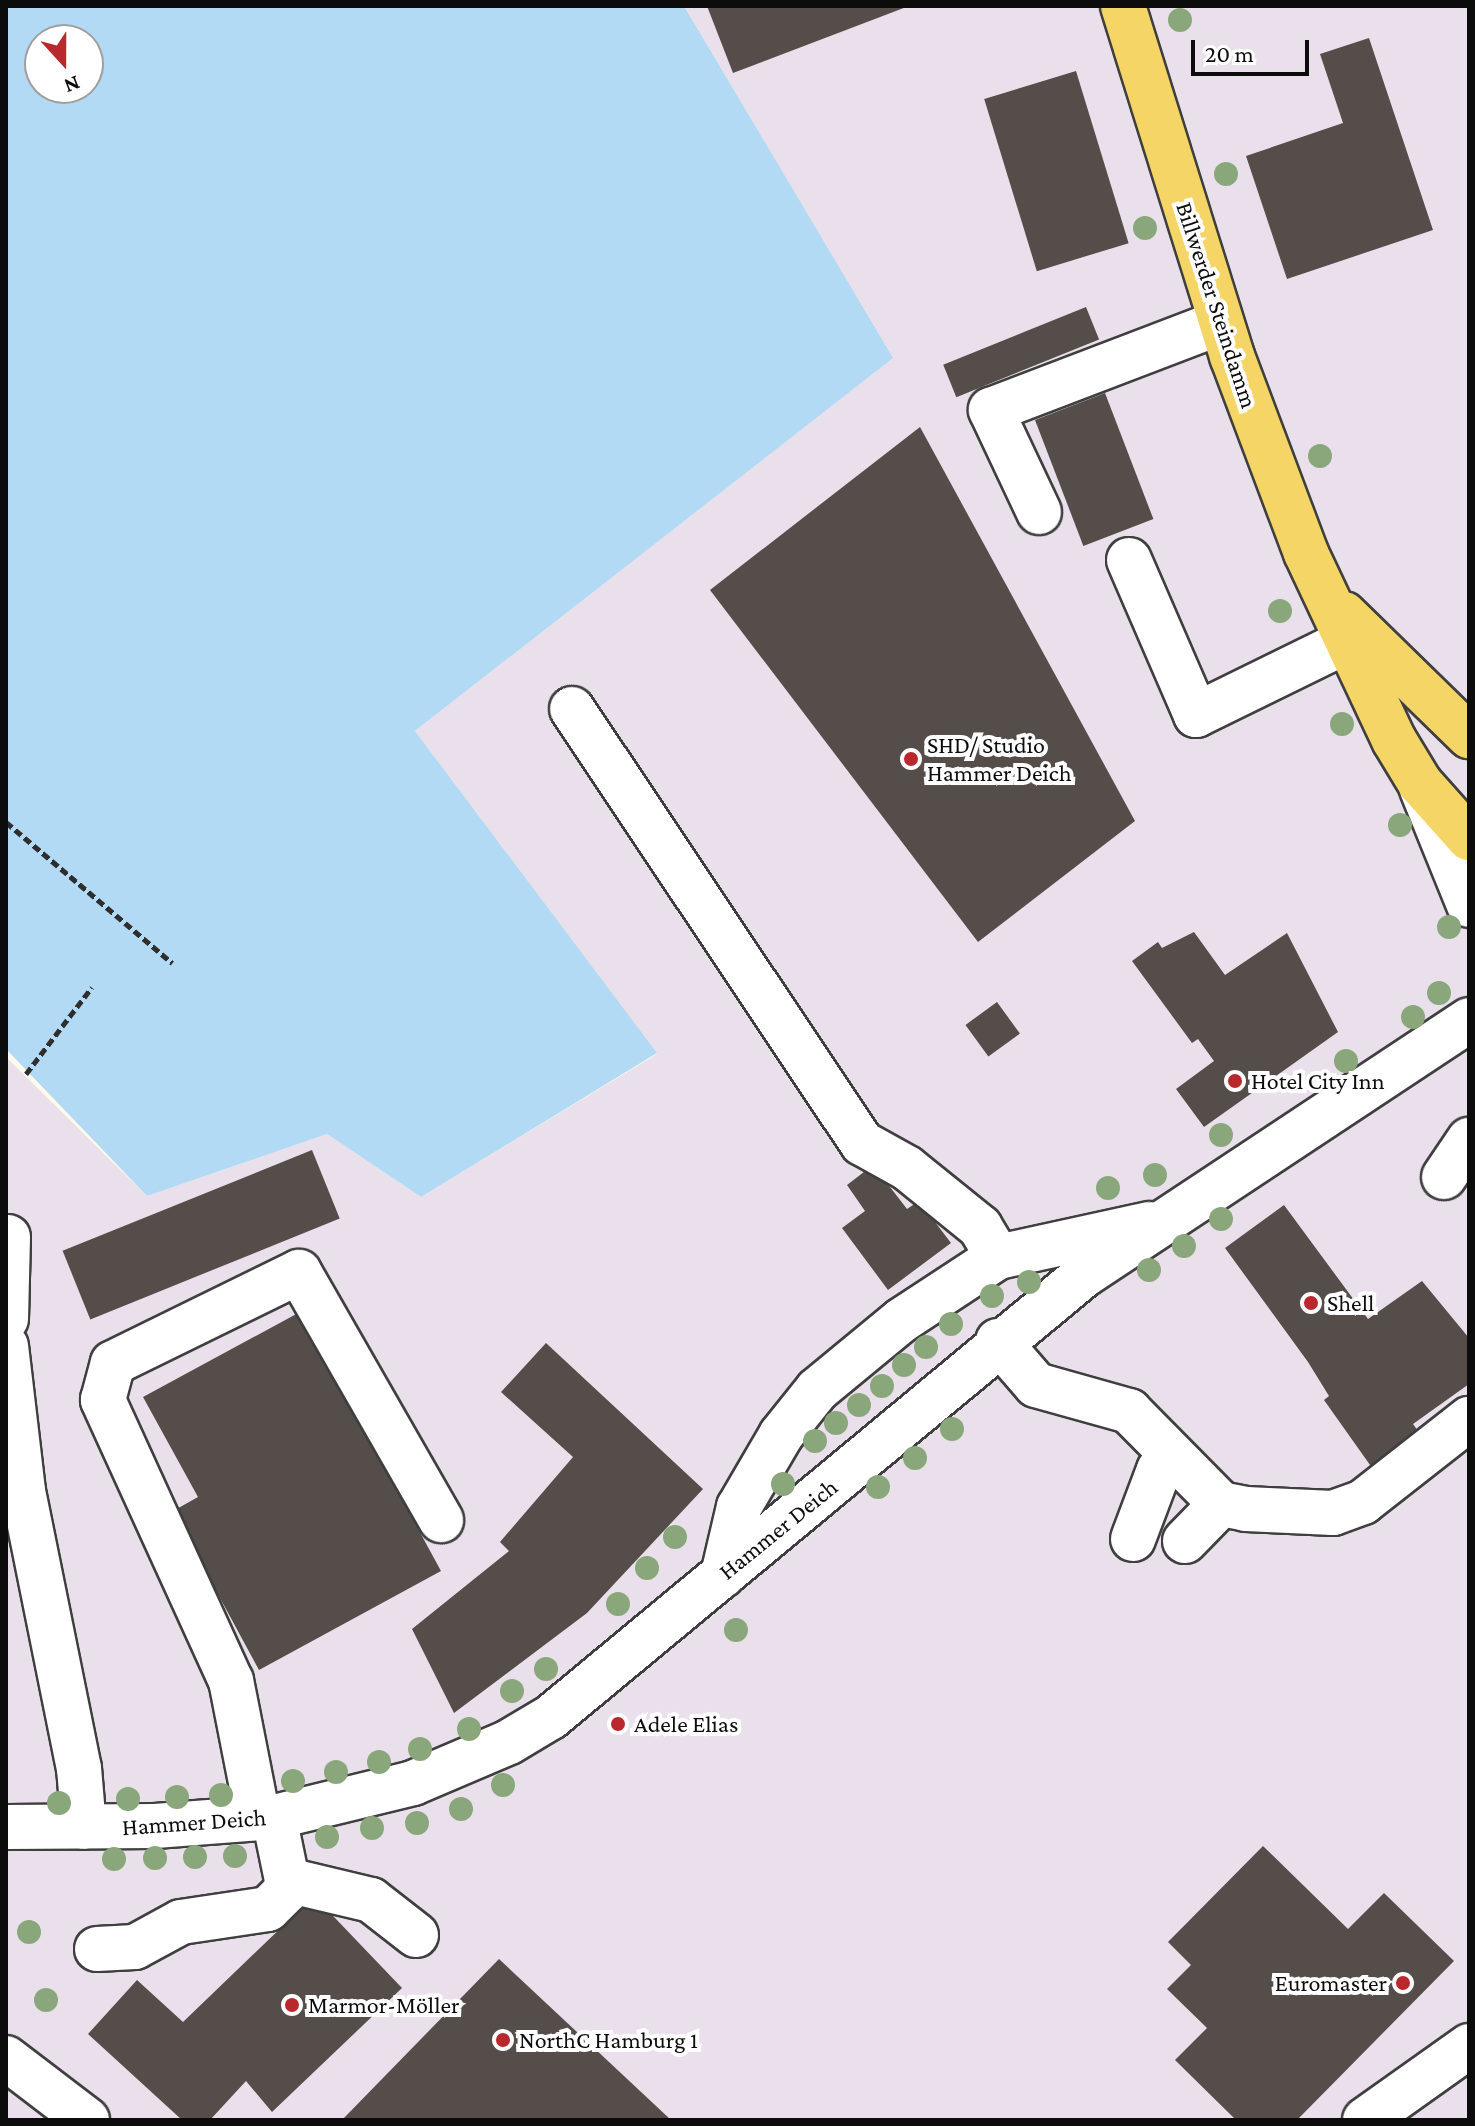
<!DOCTYPE html>
<html>
<head>
<meta charset="utf-8">
<style>
  body { margin:0 }
  #map { position:relative; width:1475px; height:2126px; overflow:hidden; background:#fefbeb; font-family:"Crimson Pro",serif }
  div>[style] { position:absolute }
  .industrial>* { inset:0; background:#eae0eb }
  .water>* { inset:0; background:#b2daf4 }
  .building>* { inset:0; background:#544d49; transform-origin:0 0 }
  .path>* { height:5px; margin-top:-2.5px; transform-origin:0; background:repeating-linear-gradient(90deg,#2e2e2e 0 8px,transparent 0 12px) }
  .roads { filter:drop-shadow(2px 0 #3f3f3f) drop-shadow(-2px 0 #3f3f3f) drop-shadow(0 2px #3f3f3f) drop-shadow(0 -2px #3f3f3f) }
  .minor>* { height:44px; margin:-22px; padding:0 22px; transform-origin:22px; border-radius:22px; background:#fff }
  .major>* { height:44px; margin:-22px; padding:0 22px; transform-origin:22px; border-radius:22px; background:#f5d565 }
  .trees>* { width:24px; height:24px; margin:-12px; border-radius:50%; background:#8aa67b }
  .dots>* { width:22px; height:22px; translate:-50% -50%; box-sizing:border-box; border:4px solid #fff; border-radius:50% }
  span { translate:-50% -50%; white-space:nowrap; text-align:center; line-height:1.15; -webkit-text-stroke:8px #fff; paint-order:stroke }
  .street-label { font-size:24px; color:#0c0c0c }
  .poi-label { font-size:24px; color:#0c0c0c }
  .left { translate:0 -50%; text-align:left }
  .right { translate:-100% -50%; text-align:right }
  .frame { position:absolute; inset:0; border:8px solid #0c0c0c; pointer-events:none }
  .north { position:absolute; left:24px; top:24px; width:80px; height:80px; box-sizing:border-box; background:#fff; border:2px solid #9e9e9e; border-radius:50%; rotate:159deg; font-size:22px; font-weight:700; line-height:32px; text-align:center; color:#0c0c0c }
  .north::after { content:''; display:block; margin:auto; width:28px; height:36px; background:#b8282c; clip-path:polygon(50% 0,100% 100%,50% 72%,0 100%) }
  .scale { position:absolute; left:1191px; top:40px; width:118px; height:36px; box-sizing:border-box; border:4px solid #0c0c0c; border-top:0; padding-left:10px; font-size:24px; line-height:28px; white-space:nowrap; color:#0c0c0c; -webkit-text-stroke:6px #fff; paint-order:stroke }
</style>
</head>
<body>
<div id="map">
  <div class="industrial">
    <i style="clip-path:polygon(684px 6px,1469px 6px,1469px 2120px,6px 2120px,6px 1057px,147px 1196px,327px 1134px,421px 1197px,657px 1054px,415px 731px,892px 358px)"></i>
  </div>
  <div class="water">
    <i style="clip-path:polygon(evenodd,6px 6px,684px 6px,893px 358px,415px 731px,657px 1053px,421px 1197px,327px 1134px,147px 1196px,6px 1049px,6px 6px,40px 40px,88px 40px,88px 88px,40px 88px,40px 40px)"></i>
  </div>
  <div class="building">
    <i style="clip-path:polygon(707px 6px,909px 6px,733px 73px)"></i>
    <i style="clip-path:polygon(1369px 38px,1433px 230px,1287px 279px,1246px 156px,1343px 123px,1320px 54px)"></i>
    <i style="left:1076px;top:71px;width:180px;height:96px;rotate:73deg"></i>
    <i style="left:1086px;top:307px;width:35px;height:154px;rotate:68deg"></i>
    <i style="left:1105px;top:393px;width:135px;height:75px;rotate:69deg"></i>
    <i style="clip-path:polygon(920px 427px,1135px 821px,978px 942px,710px 590px)"></i>
    <i style="clip-path:polygon(1194px 932px,1225px 975px,1287px 933px,1338px 1032px,1204px 1127px,1176px 1089px,1214px 1061px,1198px 1039px,1192px 1043px,1132px 961px,1158px 942px,1162px 948px)"></i>
    <i style="left:997px;top:1002px;width:39px;height:39px;rotate:54deg"></i>
    <i style="left:312px;top:1150px;width:74px;height:269px;rotate:68deg"></i>
    <i style="clip-path:polygon(873px 1165px,907px 1209px,919px 1201px,951px 1243px,888px 1290px,842px 1228px,865px 1211px,847px 1185px)"></i>
    <i style="clip-path:polygon(1284px 1205px,1368px 1319px,1422px 1281px,1469px 1338px,1469px 1384px,1413px 1424px,1423px 1438px,1375px 1472px,1324px 1400px,1329px 1396px,1308px 1362px,1225px 1248px)"></i>
    <i style="clip-path:polygon(300px 1312px,441px 1571px,259px 1670px,173px 1511px,198px 1497px,143px 1397px)"></i>
    <i style="clip-path:polygon(546px 1343px,703px 1489px,587px 1613px,454px 1713px,412px 1629px,509px 1551px,500px 1542px,573px 1457px,501px 1392px)"></i>
    <i style="clip-path:polygon(1263px 1846px,1348px 1929px,1384px 1893px,1454px 1961px,1297px 2120px,1236px 2120px,1175px 2060px,1207px 2028px,1167px 1989px,1191px 1965px,1168px 1942px)"></i>
    <i style="clip-path:polygon(314px 1896px,402px 1988px,272px 2112px,246px 2081px,210px 2120px,182px 2120px,88px 2034px,137px 1980px,183px 2022px)"></i>
    <i style="clip-path:polygon(499px 1959px,671px 2120px,342px 2120px)"></i>
  </div>
  <div class="path">
    <i style="left:6px;top:822px;width:218px;rotate:40.3deg"></i>
    <i style="left:26px;top:1074px;width:109px;rotate:-52.8deg"></i>
  </div>
  <div class="roads">
    <div class="minor">
      <i style="left:1039px;top:512px;width:113px;rotate:-115.2deg"></i>
      <i style="left:991px;top:410px;width:246px;rotate:-20.9deg"></i>
      <i style="left:1129px;top:560px;width:169px;rotate:66.6deg"></i>
      <i style="left:1196px;top:715px;width:168px;rotate:-26.1deg"></i>
      <i style="left:572px;top:709px;width:522px;rotate:56.25deg"></i>
      <i style="left:862px;top:1143px;width:51px;rotate:29.1deg"></i>
      <i style="left:907px;top:1168px;width:94px;rotate:38.9deg"></i>
      <i style="left:980px;top:1227px;width:35px;rotate:59deg"></i>
      <i style="left:1422px;top:789px;width:125px;rotate:67.9deg"></i>
      <i style="left:1444px;top:1177px;width:45px;rotate:-56deg"></i>
      <i style="left:6px;top:1319px;width:82px;rotate:-88.6deg"></i>
      <i style="left:998px;top:1341px;width:58px;rotate:49.2deg"></i>
      <i style="left:1036px;top:1385px;width:97px;rotate:15.6deg"></i>
      <i style="left:1129px;top:1411px;width:131px;rotate:45.3deg"></i>
      <i style="left:1221px;top:1504px;width:25px;rotate:11deg"></i>
      <i style="left:1246px;top:1509px;width:87px;rotate:2.6deg"></i>
      <i style="left:1333px;top:1513px;width:32px;rotate:-20deg"></i>
      <i style="left:1363px;top:1502px;width:135px;rotate:-38.1deg"></i>
      <i style="left:6px;top:1346px;width:146px;rotate:83.3deg"></i>
      <i style="left:23px;top:1491px;width:283px;rotate:78.6deg"></i>
      <i style="left:79px;top:1768px;width:59px;rotate:85.2deg"></i>
      <i style="left:1133px;top:1539px;width:74px;rotate:-69.4deg"></i>
      <i style="left:1159px;top:1470px;width:18px;rotate:-41deg"></i>
      <i style="left:1185px;top:1541px;width:52px;rotate:-45.8deg"></i>
      <i style="left:723px;top:1575px;width:70px;rotate:-76.8deg"></i>
      <i style="left:739px;top:1507px;width:83px;rotate:-59.7deg"></i>
      <i style="left:781px;top:1435px;width:58px;rotate:-51.3deg"></i>
      <i style="left:817px;top:1390px;width:110px;rotate:-39.5deg"></i>
      <i style="left:902px;top:1320px;width:115px;rotate:-33.3deg"></i>
      <i style="left:998px;top:1257px;width:155px;rotate:-12.3deg"></i>
      <i style="left:258px;top:1818px;width:140px;rotate:-101.1deg"></i>
      <i style="left:231px;top:1681px;width:309px;rotate:-114.5deg"></i>
      <i style="left:103px;top:1400px;width:38px;rotate:-75deg"></i>
      <i style="left:113px;top:1363px;width:207px;rotate:-26.1deg"></i>
      <i style="left:299px;top:1272px;width:286px;rotate:60.2deg"></i>
      <i style="left:6px;top:1827px;width:149px;rotate:-0.4deg"></i>
      <i style="left:155px;top:1826px;width:119px;rotate:-4.3deg"></i>
      <i style="left:274px;top:1817px;width:143px;rotate:-13.7deg"></i>
      <i style="left:413px;top:1783px;width:104px;rotate:-23.1deg"></i>
      <i style="left:509px;top:1742px;width:49px;rotate:-30.8deg"></i>
      <i style="left:551px;top:1717px;width:692px;rotate:-39.67deg"></i>
      <i style="left:1084px;top:1275px;width:462px;rotate:-33.5deg"></i>
      <i style="left:287px;top:1880px;width:86px;rotate:13.4deg"></i>
      <i style="left:371px;top:1900px;width:57px;rotate:37.9deg"></i>
      <i style="left:97px;top:1949px;width:38px;rotate:-3deg"></i>
      <i style="left:135px;top:1947px;width:52px;rotate:-28.5deg"></i>
      <i style="left:181px;top:1922px;width:88px;rotate:-8.5deg"></i>
      <i style="left:268px;top:1909px;width:25px;rotate:-45deg"></i>
      <i style="left:286px;top:1891px;width:11px;rotate:-85deg"></i>
      <i style="left:287px;top:1880px;width:64px;rotate:-101.7deg"></i>
      <i style="left:6px;top:2058px;width:102px;rotate:37.4deg"></i>
      <i style="left:1365px;top:2120px;width:128px;rotate:-35.4deg"></i>
    </div>
    <div class="major">
      <i style="left:1123px;top:6px;width:367px;rotate:72.7deg"></i>
      <i style="left:1232px;top:356px;width:210px;rotate:69.4deg"></i>
      <i style="left:1306px;top:553px;width:207px;rotate:64.8deg"></i>
      <i style="left:1394px;top:740px;width:50px;rotate:58.8deg"></i>
      <i style="left:1420px;top:783px;width:74px;rotate:48.3deg"></i>
      <i style="left:1344px;top:614px;width:175px;rotate:44.3deg"></i>
    </div>
  </div>
  <div class="trees">
    <i style="left:1180px;top:20px"></i>
    <i style="left:1226px;top:174px"></i>
    <i style="left:1145px;top:228px"></i>
    <i style="left:1320px;top:456px"></i>
    <i style="left:1280px;top:611px"></i>
    <i style="left:1342px;top:724px"></i>
    <i style="left:1400px;top:825px"></i>
    <i style="left:1449px;top:927px"></i>
    <i style="left:1439px;top:993px"></i>
    <i style="left:1413px;top:1017px"></i>
    <i style="left:1346px;top:1061px"></i>
    <i style="left:1221px;top:1135px"></i>
    <i style="left:1155px;top:1175px"></i>
    <i style="left:1108px;top:1188px"></i>
    <i style="left:1221px;top:1219px"></i>
    <i style="left:1184px;top:1246px"></i>
    <i style="left:1149px;top:1270px"></i>
    <i style="left:1029px;top:1282px"></i>
    <i style="left:992px;top:1296px"></i>
    <i style="left:951px;top:1324px"></i>
    <i style="left:926px;top:1347px"></i>
    <i style="left:904px;top:1365px"></i>
    <i style="left:882px;top:1386px"></i>
    <i style="left:859px;top:1405px"></i>
    <i style="left:836px;top:1423px"></i>
    <i style="left:952px;top:1429px"></i>
    <i style="left:815px;top:1441px"></i>
    <i style="left:915px;top:1458px"></i>
    <i style="left:783px;top:1484px"></i>
    <i style="left:878px;top:1487px"></i>
    <i style="left:675px;top:1537px"></i>
    <i style="left:647px;top:1568px"></i>
    <i style="left:618px;top:1604px"></i>
    <i style="left:736px;top:1630px"></i>
    <i style="left:546px;top:1669px"></i>
    <i style="left:512px;top:1691px"></i>
    <i style="left:469px;top:1729px"></i>
    <i style="left:420px;top:1749px"></i>
    <i style="left:379px;top:1762px"></i>
    <i style="left:336px;top:1772px"></i>
    <i style="left:293px;top:1781px"></i>
    <i style="left:503px;top:1785px"></i>
    <i style="left:221px;top:1795px"></i>
    <i style="left:177px;top:1797px"></i>
    <i style="left:128px;top:1799px"></i>
    <i style="left:59px;top:1803px"></i>
    <i style="left:461px;top:1809px"></i>
    <i style="left:417px;top:1823px"></i>
    <i style="left:372px;top:1828px"></i>
    <i style="left:327px;top:1837px"></i>
    <i style="left:235px;top:1856px"></i>
    <i style="left:195px;top:1857px"></i>
    <i style="left:155px;top:1858px"></i>
    <i style="left:114px;top:1859px"></i>
    <i style="left:29px;top:1932px"></i>
    <i style="left:46px;top:2000px"></i>
  </div>
  <div class="dots">
    <i style="left:911px;top:759px;background:#b8282c"></i>
    <i style="left:1235px;top:1081px;background:#b8282c"></i>
    <i style="left:1311px;top:1303px;background:#b8282c"></i>
    <i style="left:618px;top:1724px;background:#b8282c"></i>
    <i style="left:1403px;top:1983px;background:#b8282c"></i>
    <i style="left:292px;top:2005px;background:#b8282c"></i>
    <i style="left:503px;top:2040px;background:#b8282c"></i>
  </div>
  <div class="street-label">
    <span style="left:1217px;top:305px;rotate:72deg">Billwerder Steindamm</span>
    <span style="left:778px;top:1529px;rotate:-39deg">Hammer Deich</span>
    <span style="left:194px;top:1822px;rotate:-4deg">Hammer Deich</span>
  </div>
  <div class="poi-label">
    <span class="left" style="left:927px;top:759px">SHD/ Studio<br>Hammer Deich</span>
    <span class="left" style="left:1251px;top:1081px">Hotel City Inn</span>
    <span class="left" style="left:1327px;top:1303px">Shell</span>
    <span class="left" style="left:634px;top:1724px">Adele Elias</span>
    <span class="right" style="left:1387px;top:1983px">Euromaster</span>
    <span class="left" style="left:308px;top:2005px">Marmor-Möller</span>
    <span class="left" style="left:519px;top:2040px">NorthC Hamburg 1</span>
  </div>
  <div class="frame"></div>
  <div class="north">N</div>
  <div class="scale">20 m</div>
</div>
</body>
</html>
